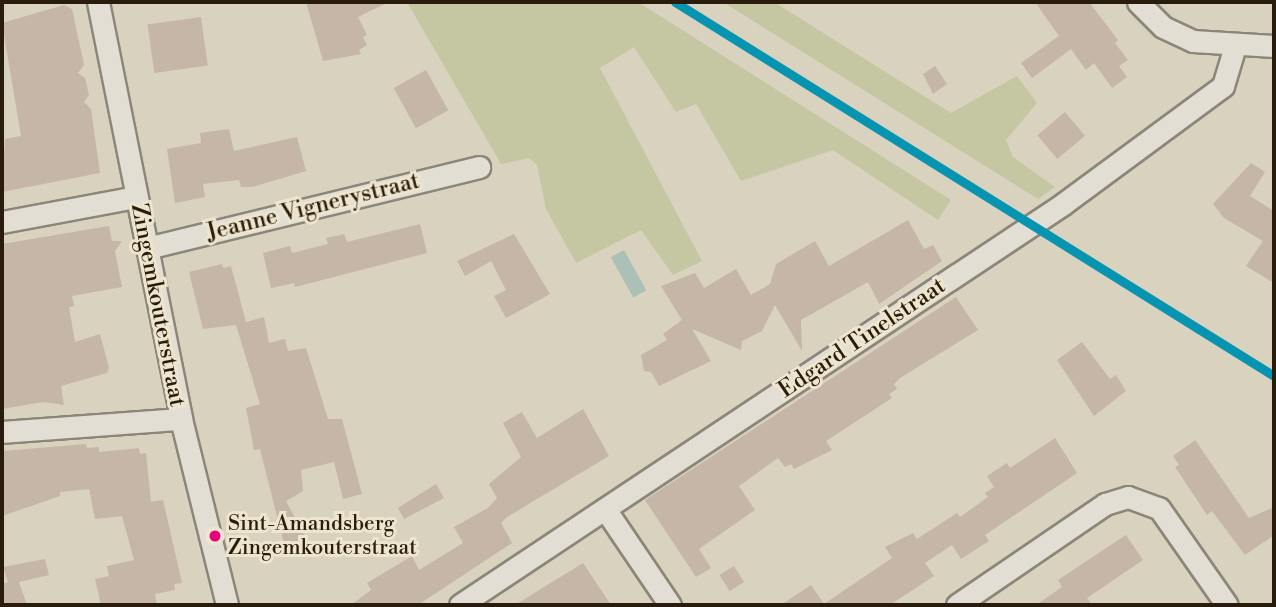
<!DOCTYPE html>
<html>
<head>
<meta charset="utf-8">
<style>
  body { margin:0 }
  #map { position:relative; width:1276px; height:607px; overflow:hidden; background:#d9d2be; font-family:"Libre Bodoni",serif }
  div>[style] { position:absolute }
  .green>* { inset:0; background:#c5c7a2 }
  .water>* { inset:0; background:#abc0b7; transform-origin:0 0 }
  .building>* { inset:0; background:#c5b6a8; transform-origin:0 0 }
  .roads { filter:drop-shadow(2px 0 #8c8679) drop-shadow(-2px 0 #8c8679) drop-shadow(0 2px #8c8679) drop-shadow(0 -2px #8c8679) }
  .minor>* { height:21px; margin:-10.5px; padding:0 10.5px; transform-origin:10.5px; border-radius:10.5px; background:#e2ded4 }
  .rail-1>* { height:9px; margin:-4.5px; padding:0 4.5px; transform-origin:4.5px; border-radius:4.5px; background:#0694b1 }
  .dots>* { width:19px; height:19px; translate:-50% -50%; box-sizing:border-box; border:4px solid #ede5ce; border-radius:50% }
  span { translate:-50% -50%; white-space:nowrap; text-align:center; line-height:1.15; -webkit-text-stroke:6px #ede5ce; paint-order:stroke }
  .bus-label { font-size:21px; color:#2a1c0c }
  .left { translate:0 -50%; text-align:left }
  .street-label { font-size:23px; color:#2a1c0c }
  .frame { position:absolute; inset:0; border:4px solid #2a1c0c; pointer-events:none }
</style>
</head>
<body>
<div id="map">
  <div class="green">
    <i style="clip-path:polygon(407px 2px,638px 2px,951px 200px,938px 220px,833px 150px,741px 181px,696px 104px,676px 112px,634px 47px,600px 68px,702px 261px,673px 275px,641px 230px,576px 263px,546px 209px,537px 165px,529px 158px,501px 164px)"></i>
    <i style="clip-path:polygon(723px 2px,774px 2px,951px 113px,1017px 76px,1037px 103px,1006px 140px,1013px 157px,1055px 187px,1038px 199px)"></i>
  </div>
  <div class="water">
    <i style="left:624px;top:250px;width:46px;height:15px;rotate:61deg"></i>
  </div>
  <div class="building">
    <i style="clip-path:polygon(306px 2px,389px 2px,358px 17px,367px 35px,363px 37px,367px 45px,359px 50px,361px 54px,323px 61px)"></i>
    <i style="clip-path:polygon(1035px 2px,1089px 2px,1118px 40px,1115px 43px,1128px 60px,1119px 66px,1127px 77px,1112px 88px,1094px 63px,1086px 70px,1071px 49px,1032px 78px,1021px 63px,1059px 36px)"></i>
    <i style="clip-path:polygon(64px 5px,72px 9px,84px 65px,78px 73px,85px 78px,89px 95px,84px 102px,91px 109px,100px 173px,2px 192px,5px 139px,21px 136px,2px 23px)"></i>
    <i style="left:201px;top:17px;width:49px;height:54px;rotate:82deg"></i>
    <i style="clip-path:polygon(935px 66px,947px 84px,933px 94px,923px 74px)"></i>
    <i style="left:426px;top:70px;width:46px;height:37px;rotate:61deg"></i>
    <i style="left:1065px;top:112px;width:31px;height:36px;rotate:50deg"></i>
    <i style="clip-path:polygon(229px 129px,234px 151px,297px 137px,306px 171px,252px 187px,241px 187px,239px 180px,203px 184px,205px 197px,175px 203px,167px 149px,201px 143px,200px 133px)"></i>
    <i style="clip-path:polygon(1251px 163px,1265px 172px,1250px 196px,1274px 211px,1274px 283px,1246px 266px,1263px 241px,1224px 218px,1213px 204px)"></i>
    <i style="clip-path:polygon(908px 220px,924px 249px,933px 245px,942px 261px,879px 304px,868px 282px,801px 320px,802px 351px,775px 305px,762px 331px,742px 341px,741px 350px,692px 329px,711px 361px,659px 386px,651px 372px,644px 371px,641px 355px,667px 340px,663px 334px,682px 320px,661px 286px,695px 273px,704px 288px,736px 269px,751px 295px,770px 284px,776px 264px,815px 241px,829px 266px)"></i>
    <i style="clip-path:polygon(420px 224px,427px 253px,295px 287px,294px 283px,271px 288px,263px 253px,290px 246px,292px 253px,328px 244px,326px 238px,344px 234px,347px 242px)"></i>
    <i style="clip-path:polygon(109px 226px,112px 241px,122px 241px,115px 251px,122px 287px,72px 296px,74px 306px,69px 307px,75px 342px,100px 334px,109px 368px,107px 373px,61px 386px,64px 405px,43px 402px,2px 409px,2px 244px)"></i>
    <i style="clip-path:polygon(514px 234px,550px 294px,506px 318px,494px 296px,506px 290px,491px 261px,465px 276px,457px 261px)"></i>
    <i style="clip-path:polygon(222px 264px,223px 268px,231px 266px,246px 322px,264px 317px,269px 343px,285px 339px,288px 351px,306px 348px,328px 419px,342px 419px,362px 494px,343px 499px,334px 462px,301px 470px,303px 491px,286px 501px,313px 551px,291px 556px,287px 543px,284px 544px,260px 449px,254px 450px,246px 408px,260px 404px,236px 325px,203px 329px,189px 272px)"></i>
    <i style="clip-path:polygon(956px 297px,978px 330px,900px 378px,894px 384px,897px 389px,889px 394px,892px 398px,826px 441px,832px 450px,794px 469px,791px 464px,785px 467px,778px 458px,739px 486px,755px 510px,699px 549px,711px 568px,696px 577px,645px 500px)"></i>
    <i style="clip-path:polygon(1082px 342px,1110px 379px,1116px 375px,1126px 391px,1094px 416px,1057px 360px)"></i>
    <i style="clip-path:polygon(583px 409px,609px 456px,507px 517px,501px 523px,512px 543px,418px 605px,351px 605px,371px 590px,367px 583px,412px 556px,419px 570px,463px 543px,454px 527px,488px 508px,497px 498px,489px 484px,521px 457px,503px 423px,522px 412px,537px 438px)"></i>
    <i style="clip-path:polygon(1055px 438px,1077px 473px,985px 535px,989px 541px,961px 559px,952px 545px,925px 563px,934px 576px,890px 605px,781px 605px,811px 585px,824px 604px,892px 558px,885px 547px,913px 533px,917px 539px,957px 513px,960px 517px,988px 497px,985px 493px,994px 487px,987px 476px,1007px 463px,1010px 468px)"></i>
    <i style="clip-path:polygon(1195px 440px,1249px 518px,1274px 507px,1274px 535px,1245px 555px,1212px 511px,1207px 515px,1175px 467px,1179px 465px,1173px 456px)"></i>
    <i style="clip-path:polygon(86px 444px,87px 448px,99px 447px,99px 452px,139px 448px,140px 454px,146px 453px,151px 502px,163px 500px,182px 583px,174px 584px,175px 590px,155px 594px,157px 605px,101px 605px,95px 579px,109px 576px,107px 566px,134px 560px,122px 516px,95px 519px,89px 489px,60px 492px,60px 496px,2px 516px,2px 451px)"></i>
    <i style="clip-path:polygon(436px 484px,444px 498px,404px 519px,398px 508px)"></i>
    <i style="clip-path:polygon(1126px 535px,1143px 560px,1087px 598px,1092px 605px,1036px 605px,1062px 587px,1058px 580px)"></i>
    <i style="clip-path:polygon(45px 559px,49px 575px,19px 582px,27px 605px,2px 605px,2px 584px,8px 582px,3px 567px)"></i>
    <i style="clip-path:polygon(583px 563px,611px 605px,515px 605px,557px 579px)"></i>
    <i style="left:734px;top:566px;width:19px;height:17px;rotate:58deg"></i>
  </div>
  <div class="roads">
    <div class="minor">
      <i style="left:98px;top:2px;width:425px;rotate:78.7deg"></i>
      <i style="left:181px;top:419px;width:192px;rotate:76.1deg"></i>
      <i style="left:1138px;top:2px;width:35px;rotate:45deg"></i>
      <i style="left:1163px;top:27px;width:33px;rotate:25deg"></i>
      <i style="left:1193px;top:41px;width:81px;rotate:3.5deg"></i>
      <i style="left:2px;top:222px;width:136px;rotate:-10.6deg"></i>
      <i style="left:147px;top:248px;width:342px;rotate:-13.7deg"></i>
      <i style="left:2px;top:432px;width:179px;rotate:-4.2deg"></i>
      <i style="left:605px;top:509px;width:116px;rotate:55.9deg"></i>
      <i style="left:460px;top:605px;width:724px;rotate:-33.62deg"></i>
      <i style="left:1063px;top:204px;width:199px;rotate:-36.4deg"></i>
      <i style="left:1223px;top:86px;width:42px;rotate:-73.3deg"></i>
      <i style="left:957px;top:605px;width:179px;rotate:-34.3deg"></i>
      <i style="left:1105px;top:504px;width:24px;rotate:-17deg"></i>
      <i style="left:1128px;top:497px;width:33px;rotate:20deg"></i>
      <i style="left:1159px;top:508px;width:118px;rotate:55deg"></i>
    </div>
  </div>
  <div class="rail-1">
    <i style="left:675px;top:2px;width:706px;rotate:31.98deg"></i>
  </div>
  <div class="dots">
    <i style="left:215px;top:536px;background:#e5007d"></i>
  </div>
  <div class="bus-label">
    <span class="left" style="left:228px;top:536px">Sint-Amandsberg<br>Zingemkouterstraat</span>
  </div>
  <div class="street-label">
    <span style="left:313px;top:207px;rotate:-14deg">Jeanne Vignerystraat</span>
    <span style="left:158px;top:305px;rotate:79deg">Zingemkouterstraat</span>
    <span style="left:862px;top:338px;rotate:-34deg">Edgard Tinelstraat</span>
  </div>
  <div class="frame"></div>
</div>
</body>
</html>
